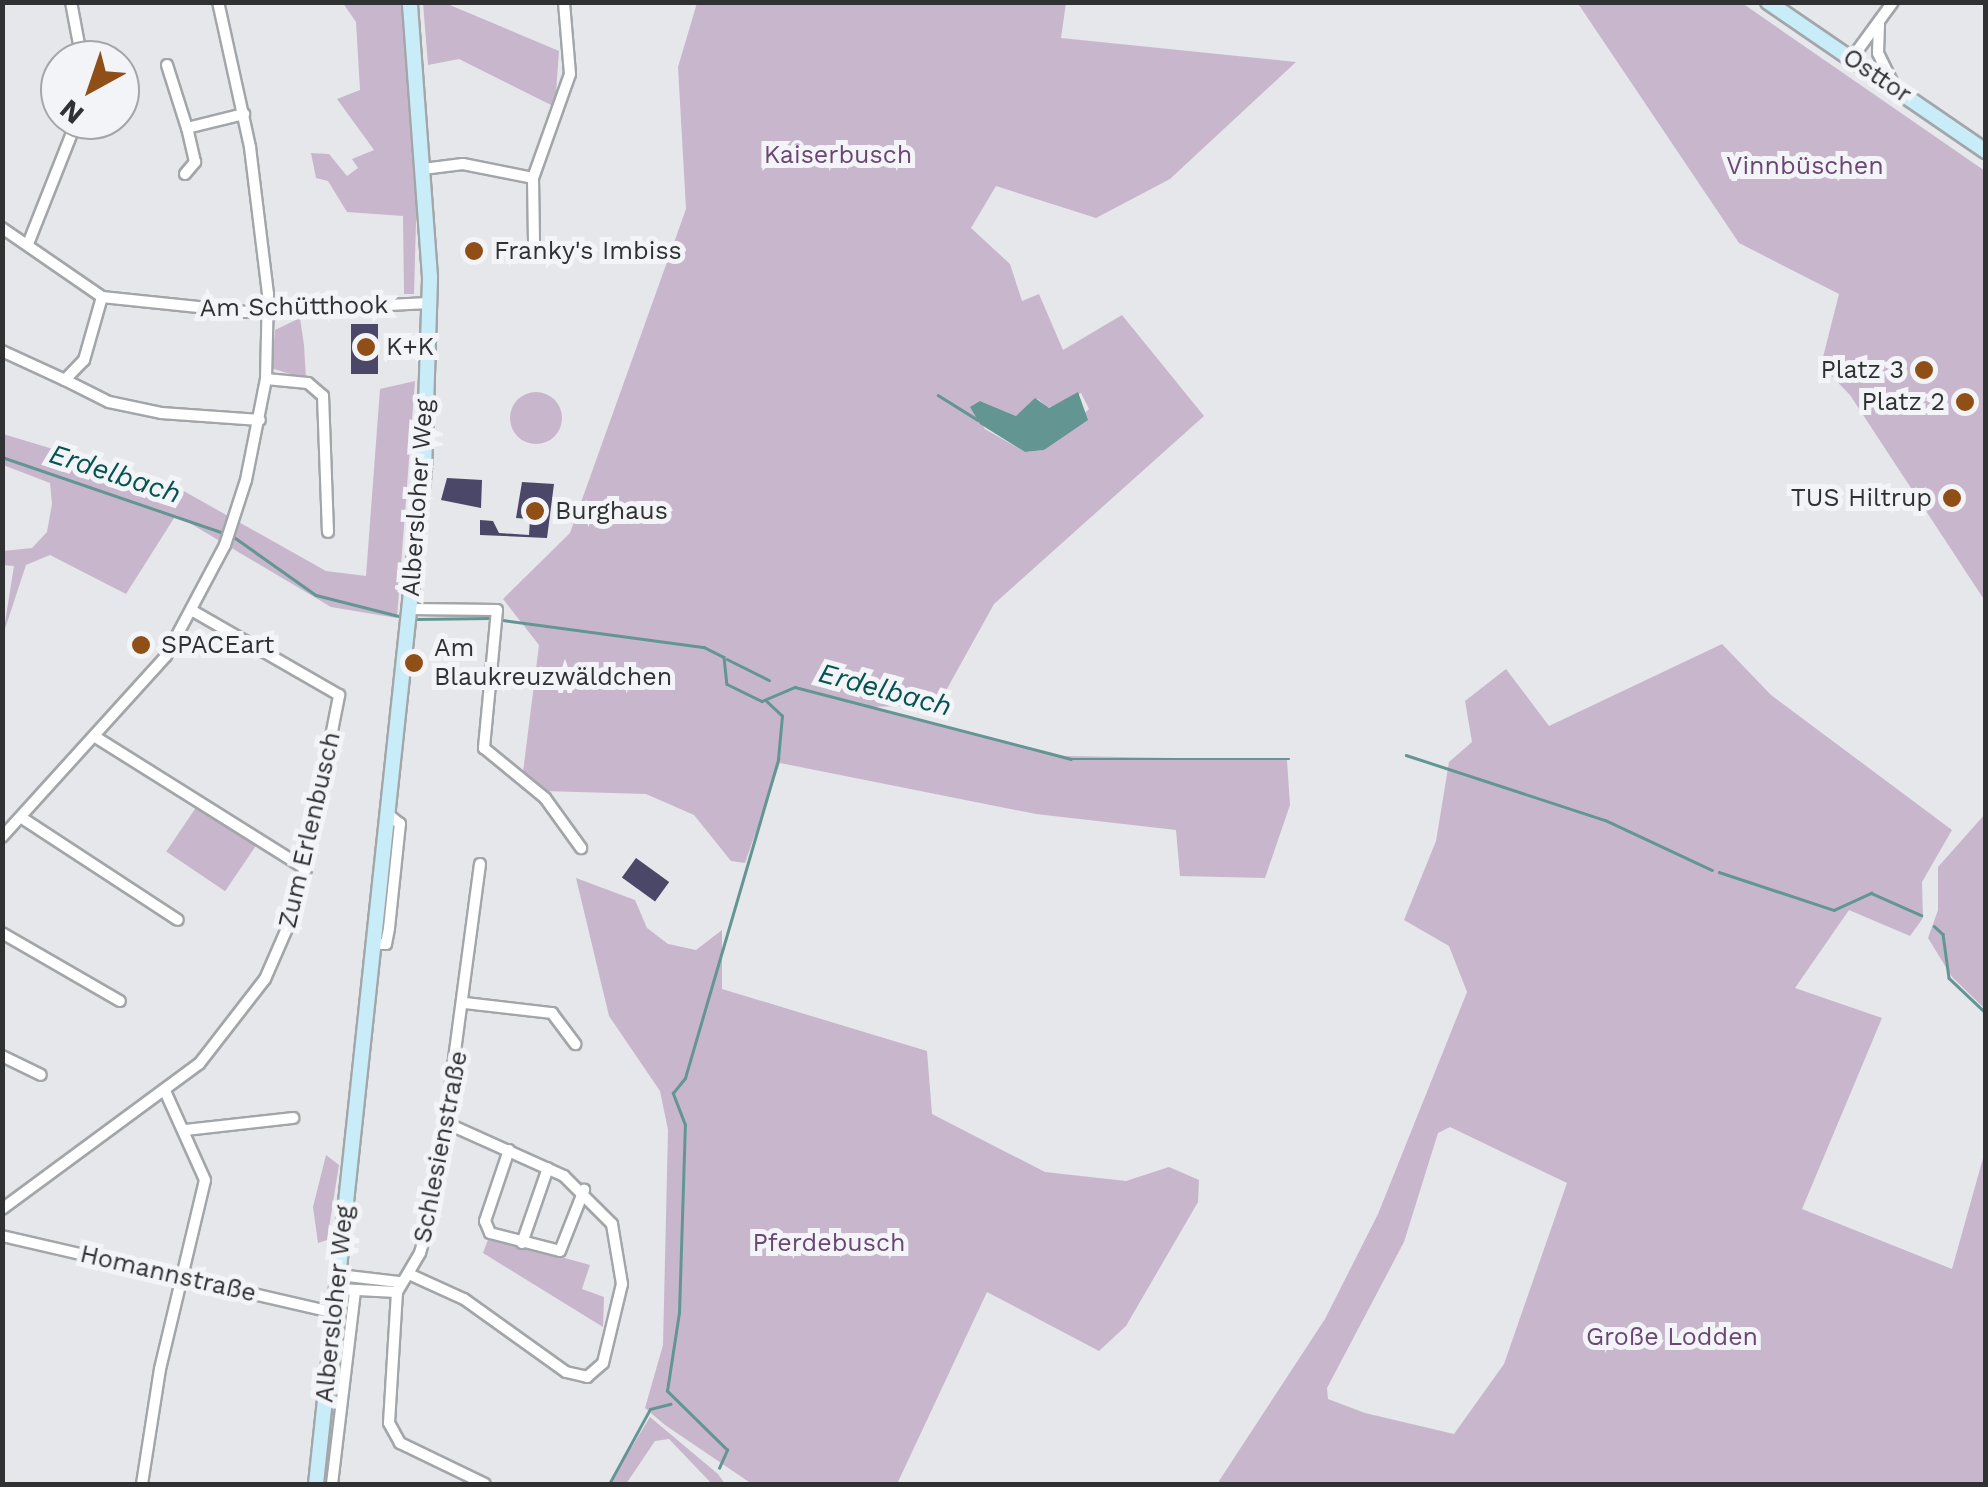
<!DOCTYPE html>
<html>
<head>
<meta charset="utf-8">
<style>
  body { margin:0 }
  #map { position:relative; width:1988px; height:1487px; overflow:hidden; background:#e5e7ea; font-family:"Work Sans",sans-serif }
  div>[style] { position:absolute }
  .green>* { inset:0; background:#c8b7cc; transform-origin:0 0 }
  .round { border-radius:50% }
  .water>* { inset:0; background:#639693 }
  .stream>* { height:2.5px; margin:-1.25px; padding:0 1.25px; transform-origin:1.25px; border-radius:1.25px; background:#639693 }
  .building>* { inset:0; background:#4a4768; transform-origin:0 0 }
  .roads { filter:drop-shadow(2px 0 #a3a6a9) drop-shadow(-2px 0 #a3a6a9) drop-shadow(0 2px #a3a6a9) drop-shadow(0 -2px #a3a6a9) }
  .minor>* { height:10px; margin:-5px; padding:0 5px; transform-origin:5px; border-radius:5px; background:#fff }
  .secondary>* { height:14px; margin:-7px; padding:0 7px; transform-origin:7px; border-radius:7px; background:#c8ecf8 }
  .dots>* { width:28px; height:28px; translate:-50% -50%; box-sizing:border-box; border:5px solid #f2f4f8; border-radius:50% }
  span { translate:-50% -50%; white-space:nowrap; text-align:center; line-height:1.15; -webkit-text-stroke:10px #f2f4f8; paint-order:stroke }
  .street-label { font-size:25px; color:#303132 }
  .park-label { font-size:25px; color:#6b4673 }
  .poi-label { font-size:25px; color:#303132 }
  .left { translate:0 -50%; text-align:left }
  .right { translate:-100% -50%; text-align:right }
  .water-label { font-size:28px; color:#045351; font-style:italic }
  .frame { position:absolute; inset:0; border:5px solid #303132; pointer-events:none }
  .north { position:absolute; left:40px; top:40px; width:100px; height:100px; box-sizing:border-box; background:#f2f4f8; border:2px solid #a4a6a9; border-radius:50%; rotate:220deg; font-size:28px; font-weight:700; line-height:40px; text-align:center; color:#303132 }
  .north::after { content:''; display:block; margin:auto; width:35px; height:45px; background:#8f4f17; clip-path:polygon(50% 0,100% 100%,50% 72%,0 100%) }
</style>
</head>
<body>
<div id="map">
  <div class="green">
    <i style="clip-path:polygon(1577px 2px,1742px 3px,1985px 171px,1985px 601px,1850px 395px,1821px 365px,1839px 294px,1739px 243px)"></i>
    <i style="clip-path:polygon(343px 3px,401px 3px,417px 187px,414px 294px,404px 294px,403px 216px,347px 212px,328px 181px,316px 178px,311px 153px,329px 154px,347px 176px,358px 168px,352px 159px,374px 150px,337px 99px,360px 90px,356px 22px)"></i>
    <i style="clip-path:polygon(423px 3px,445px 3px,559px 51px,555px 107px,459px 59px,428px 65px)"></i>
    <i style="clip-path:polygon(evenodd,697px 3px,1066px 3px,1061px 38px,1296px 62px,1170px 179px,1096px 218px,996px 186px,971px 228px,1010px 264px,1022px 301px,1039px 294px,1063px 350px,1122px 315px,1204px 416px,994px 604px,938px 705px,868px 707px,1065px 756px,1287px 760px,1290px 805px,1265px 878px,1180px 876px,1176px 830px,1036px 814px,780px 763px,745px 863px,731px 861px,694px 815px,646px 794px,544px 791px,523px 772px,539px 645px,503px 599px,570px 533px,686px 209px,678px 67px,697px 3px,1081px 393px,1089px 409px,1044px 450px,1025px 452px,985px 429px,975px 412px,980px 401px,1016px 416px,1038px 399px,1048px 408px,1081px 393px)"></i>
    <i style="clip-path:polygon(300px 318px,304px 345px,306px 379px,271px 368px,275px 330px)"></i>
    <i style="clip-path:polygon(415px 381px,397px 618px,331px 607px,176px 515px,126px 594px,50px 555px,26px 565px,3px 635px,14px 566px,3px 565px,3px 551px,32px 548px,47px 532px,52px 504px,50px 483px,3px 465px,3px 434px,173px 485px,326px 571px,366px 576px,380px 389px)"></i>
    <i class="round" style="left:510px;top:392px;width:52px;height:52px"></i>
    <i style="clip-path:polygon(evenodd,1722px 644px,1771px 695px,1952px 830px,1922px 882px,1923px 918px,1910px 936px,1849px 910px,1795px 988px,1882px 1018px,1802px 1209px,1952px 1269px,1985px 1151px,1985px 1484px,1217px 1484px,1325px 1319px,1378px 1214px,1467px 992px,1449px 946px,1404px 920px,1436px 841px,1449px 762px,1472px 742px,1465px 701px,1506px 669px,1549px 726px,1722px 644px,1450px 1127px,1567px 1183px,1504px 1364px,1454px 1434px,1365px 1413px,1328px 1399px,1327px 1388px,1404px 1242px,1438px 1133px,1450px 1127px)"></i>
    <i style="left:197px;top:806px;width:71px;height:55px;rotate:34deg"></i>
    <i style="clip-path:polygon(1985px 814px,1985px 1009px,1952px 977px,1928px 938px,1938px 910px,1938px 867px)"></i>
    <i style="clip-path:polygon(576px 878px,635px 900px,647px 928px,668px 944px,696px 950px,722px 930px,722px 989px,927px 1051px,932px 1114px,1045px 1172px,1126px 1181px,1169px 1167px,1199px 1180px,1198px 1202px,1126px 1326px,1099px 1351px,987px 1292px,897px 1484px,752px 1484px,665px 1425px,645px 1408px,663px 1345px,668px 1130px,660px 1091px,609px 1016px)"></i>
    <i style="clip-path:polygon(326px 1155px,339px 1165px,327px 1240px,318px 1243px,313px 1207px)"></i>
    <i style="clip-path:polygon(489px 1237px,590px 1265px,582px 1289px,604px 1297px,603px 1327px,483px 1253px)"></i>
    <i style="clip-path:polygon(650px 1417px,718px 1474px,725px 1484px,712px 1484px,669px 1439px,655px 1441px,626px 1484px,609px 1484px)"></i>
  </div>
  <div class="water">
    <i style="clip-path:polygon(1078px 392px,1088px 420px,1044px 450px,1025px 452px,980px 424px,970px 407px,980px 401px,1016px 416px,1035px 398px,1049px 408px)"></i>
  </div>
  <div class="stream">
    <i style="left:938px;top:395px;width:47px;rotate:32deg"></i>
    <i style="left:2px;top:457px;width:238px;rotate:18.9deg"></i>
    <i style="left:234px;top:537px;width:100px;rotate:35.3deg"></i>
    <i style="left:316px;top:595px;width:90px;rotate:14.2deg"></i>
    <i style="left:416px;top:619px;width:74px;rotate:-0.8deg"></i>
    <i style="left:503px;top:620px;width:203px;rotate:7.7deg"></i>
    <i style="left:704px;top:647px;width:22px;rotate:27deg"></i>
    <i style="left:724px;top:657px;width:27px;rotate:84deg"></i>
    <i style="left:727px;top:684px;width:39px;rotate:26deg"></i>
    <i style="left:762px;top:701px;width:36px;rotate:-23deg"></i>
    <i style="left:795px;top:687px;width:285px;rotate:14.6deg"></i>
    <i style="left:1071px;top:759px;width:218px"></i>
    <i style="left:727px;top:659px;width:47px;rotate:26.6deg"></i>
    <i style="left:1406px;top:755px;width:209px;rotate:18.1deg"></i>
    <i style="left:1605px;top:820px;width:118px;rotate:25deg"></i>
    <i style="left:1719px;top:872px;width:121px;rotate:18.3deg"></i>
    <i style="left:1834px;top:910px;width:41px;rotate:-24.7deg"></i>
    <i style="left:1871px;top:893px;width:55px;rotate:23.7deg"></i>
    <i style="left:1934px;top:926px;width:12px;rotate:42deg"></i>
    <i style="left:1943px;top:934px;width:44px;rotate:82.2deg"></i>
    <i style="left:1949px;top:978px;width:51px;rotate:43.4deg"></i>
    <i style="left:719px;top:1468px;width:20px;rotate:-66deg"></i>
    <i style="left:727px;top:1450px;width:84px;rotate:-135.5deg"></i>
    <i style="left:667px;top:1391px;width:79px;rotate:-81.3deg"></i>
    <i style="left:679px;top:1313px;width:188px;rotate:-88.2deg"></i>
    <i style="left:685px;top:1125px;width:34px;rotate:-111deg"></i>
    <i style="left:673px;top:1093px;width:19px;rotate:-51deg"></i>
    <i style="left:685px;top:1078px;width:332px;rotate:-73.7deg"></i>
    <i style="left:778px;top:759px;width:43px;rotate:-84.7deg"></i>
    <i style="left:782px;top:716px;width:21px;rotate:-137deg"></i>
    <i style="left:609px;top:1484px;width:85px;rotate:-61.3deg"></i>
    <i style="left:650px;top:1409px;width:21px;rotate:-14deg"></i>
  </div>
  <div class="building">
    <i style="left:351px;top:324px;width:27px;height:50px"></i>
    <i style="clip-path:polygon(447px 478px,482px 480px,481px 508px,441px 500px)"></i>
    <i style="clip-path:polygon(522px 482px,554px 484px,547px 538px,480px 535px,480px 520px,493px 521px,499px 533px,529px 535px,530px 519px,516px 518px)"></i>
    <i style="left:636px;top:858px;width:41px;height:24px;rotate:36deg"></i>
  </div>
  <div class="roads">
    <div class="minor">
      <i style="left:71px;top:2px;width:59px;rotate:79.3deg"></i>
      <i style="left:1879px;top:24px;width:29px;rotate:92deg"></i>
      <i style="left:1878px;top:53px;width:34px;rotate:64deg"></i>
      <i style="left:1852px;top:58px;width:69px;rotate:-53.8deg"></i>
      <i style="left:167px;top:65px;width:66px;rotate:72.4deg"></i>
      <i style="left:423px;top:169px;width:40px;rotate:-7.1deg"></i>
      <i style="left:463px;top:164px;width:71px;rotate:11.3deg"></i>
      <i style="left:533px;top:178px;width:64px;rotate:89.1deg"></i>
      <i style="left:185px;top:174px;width:16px;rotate:-50deg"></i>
      <i style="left:195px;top:162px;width:35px;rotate:-103deg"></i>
      <i style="left:187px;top:128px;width:59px;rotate:-13.8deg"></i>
      <i style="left:533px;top:178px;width:110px;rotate:-70.4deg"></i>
      <i style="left:570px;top:74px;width:72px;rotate:-94.8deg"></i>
      <i style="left:2px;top:228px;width:121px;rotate:34.6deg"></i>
      <i style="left:102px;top:297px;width:145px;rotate:5.9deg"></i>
      <i style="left:246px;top:312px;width:183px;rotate:-2.8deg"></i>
      <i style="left:28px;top:244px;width:133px;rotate:-68.4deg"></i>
      <i style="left:102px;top:297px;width:66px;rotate:105.9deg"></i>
      <i style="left:84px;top:360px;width:28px;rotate:134deg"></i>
      <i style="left:65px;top:380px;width:49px;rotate:26.6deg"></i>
      <i style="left:109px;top:402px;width:53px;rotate:11.9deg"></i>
      <i style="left:161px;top:413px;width:99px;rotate:4deg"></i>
      <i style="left:2px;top:351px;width:69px;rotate:24.7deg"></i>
      <i style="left:266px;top:379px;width:42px;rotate:5.4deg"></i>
      <i style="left:308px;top:383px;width:20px;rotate:41deg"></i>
      <i style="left:323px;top:396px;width:136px;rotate:87.9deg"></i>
      <i style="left:410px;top:609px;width:87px;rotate:0.7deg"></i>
      <i style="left:497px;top:610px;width:139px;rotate:95.4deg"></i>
      <i style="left:484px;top:748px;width:79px;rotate:39.3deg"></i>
      <i style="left:545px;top:798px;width:62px;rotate:54.2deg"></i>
      <i style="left:97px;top:738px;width:247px;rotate:32.1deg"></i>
      <i style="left:22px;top:818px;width:186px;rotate:33.2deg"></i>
      <i style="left:2px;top:837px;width:244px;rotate:-47.8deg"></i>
      <i style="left:166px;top:656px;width:126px;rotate:-62deg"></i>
      <i style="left:225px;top:545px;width:68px;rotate:-72.1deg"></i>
      <i style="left:246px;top:480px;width:103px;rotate:-78.8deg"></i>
      <i style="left:266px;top:379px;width:85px;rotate:-88.7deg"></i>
      <i style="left:268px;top:294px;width:148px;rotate:-97deg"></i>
      <i style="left:250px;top:147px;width:148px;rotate:-102.4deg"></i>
      <i style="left:480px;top:864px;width:339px;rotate:97.6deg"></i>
      <i style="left:435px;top:1200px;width:55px;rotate:105.8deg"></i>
      <i style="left:420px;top:1253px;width:45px;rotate:120.5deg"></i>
      <i style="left:397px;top:1292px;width:131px;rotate:93.5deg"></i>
      <i style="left:389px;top:1423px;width:23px;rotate:61deg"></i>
      <i style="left:400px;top:1443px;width:94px;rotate:25.8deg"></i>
      <i style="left:2px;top:933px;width:136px;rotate:30deg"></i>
      <i style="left:374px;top:944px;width:12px"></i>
      <i style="left:386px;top:944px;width:16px;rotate:-79deg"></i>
      <i style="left:389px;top:928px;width:105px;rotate:-84deg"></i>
      <i style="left:400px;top:824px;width:16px;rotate:-140deg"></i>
      <i style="left:465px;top:1003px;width:88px;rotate:6.6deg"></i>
      <i style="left:552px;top:1013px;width:39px;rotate:53deg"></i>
      <i style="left:2px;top:1056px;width:43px;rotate:26deg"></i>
      <i style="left:186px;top:1130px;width:108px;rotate:-6.4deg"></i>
      <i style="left:509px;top:1150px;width:75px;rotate:108.7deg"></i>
      <i style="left:485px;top:1221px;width:13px;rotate:67deg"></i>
      <i style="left:490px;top:1233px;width:72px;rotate:14.4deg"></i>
      <i style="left:560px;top:1251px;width:66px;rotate:-68.5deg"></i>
      <i style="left:2px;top:1209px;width:245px;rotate:-36.4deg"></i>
      <i style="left:199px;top:1064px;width:108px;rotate:-52.2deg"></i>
      <i style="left:265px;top:979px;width:83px;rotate:-66.5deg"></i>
      <i style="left:298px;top:903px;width:212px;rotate:-78.8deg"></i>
      <i style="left:339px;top:695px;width:168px;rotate:-150.1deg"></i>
      <i style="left:2px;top:1236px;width:342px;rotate:13deg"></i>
      <i style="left:522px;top:1243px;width:79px;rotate:-70.9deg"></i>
      <i style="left:339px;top:1275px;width:60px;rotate:6.7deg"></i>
      <i style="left:411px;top:1275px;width:58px;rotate:24.4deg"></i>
      <i style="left:464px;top:1299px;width:125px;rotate:35.6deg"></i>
      <i style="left:566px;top:1372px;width:22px;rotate:13deg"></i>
      <i style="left:587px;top:1377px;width:21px;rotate:-41deg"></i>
      <i style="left:603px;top:1363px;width:81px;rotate:-76.5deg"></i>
      <i style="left:622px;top:1284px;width:61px;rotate:-99.5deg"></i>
      <i style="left:612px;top:1224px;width:68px;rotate:-135deg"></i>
      <i style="left:564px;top:1176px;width:129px;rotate:-155.8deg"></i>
      <i style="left:338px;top:1289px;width:59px;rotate:2.9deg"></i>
      <i style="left:142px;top:1484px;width:116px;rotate:-81.1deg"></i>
      <i style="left:160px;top:1369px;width:194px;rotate:-76.6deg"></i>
      <i style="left:205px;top:1180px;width:98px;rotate:-114.2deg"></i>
      <i style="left:332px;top:1484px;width:195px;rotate:-83.2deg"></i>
    </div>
    <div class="secondary">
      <i style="left:1768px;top:2px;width:264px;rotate:34.4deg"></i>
      <i style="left:316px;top:1484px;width:1020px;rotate:-83.92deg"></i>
      <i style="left:424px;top:470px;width:193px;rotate:-88.2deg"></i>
      <i style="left:430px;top:277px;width:276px;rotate:-94.2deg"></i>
    </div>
  </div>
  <div class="dots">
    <i style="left:474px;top:251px;background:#8f4f17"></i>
    <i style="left:366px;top:347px;background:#8f4f17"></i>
    <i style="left:1924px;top:370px;background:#8f4f17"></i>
    <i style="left:1965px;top:402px;background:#8f4f17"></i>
    <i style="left:1952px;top:498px;background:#8f4f17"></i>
    <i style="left:535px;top:511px;background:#8f4f17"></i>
    <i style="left:141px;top:645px;background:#8f4f17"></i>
    <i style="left:414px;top:663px;background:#8f4f17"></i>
  </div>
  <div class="street-label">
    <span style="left:1877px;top:76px;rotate:34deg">Osttor</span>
    <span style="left:294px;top:307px;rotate:-1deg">Am Schütthook</span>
    <span style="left:418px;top:498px;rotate:-86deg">Albersloher Weg</span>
    <span style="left:310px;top:830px;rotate:-77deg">Zum Erlenbusch</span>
    <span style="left:441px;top:1147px;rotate:-79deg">Schlesienstraße</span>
    <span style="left:168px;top:1274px;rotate:13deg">Homannstraße</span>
    <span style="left:335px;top:1304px;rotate:-84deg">Albersloher Weg</span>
  </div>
  <div class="park-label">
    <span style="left:838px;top:155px">Kaiserbusch</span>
    <span style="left:1805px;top:166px">Vinnbüschen</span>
    <span style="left:829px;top:1243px">Pferdebusch</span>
    <span style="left:1672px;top:1337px">Große Lodden</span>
  </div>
  <div class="poi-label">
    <span class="left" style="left:494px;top:251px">Franky's Imbiss</span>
    <span class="left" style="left:386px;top:347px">K+K</span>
    <span class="right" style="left:1904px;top:370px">Platz 3</span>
    <span class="right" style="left:1945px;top:402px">Platz 2</span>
    <span class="right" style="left:1932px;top:498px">TUS Hiltrup</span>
    <span class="left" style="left:555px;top:511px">Burghaus</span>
    <span class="left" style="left:161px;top:645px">SPACEart</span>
    <span class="left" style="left:434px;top:663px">Am<br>Blaukreuzwäldchen</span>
  </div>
  <div class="water-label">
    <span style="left:115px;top:474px;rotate:18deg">Erdelbach</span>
    <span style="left:885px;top:690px;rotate:15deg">Erdelbach</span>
  </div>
  <div class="frame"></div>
  <div class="north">N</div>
</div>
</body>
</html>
